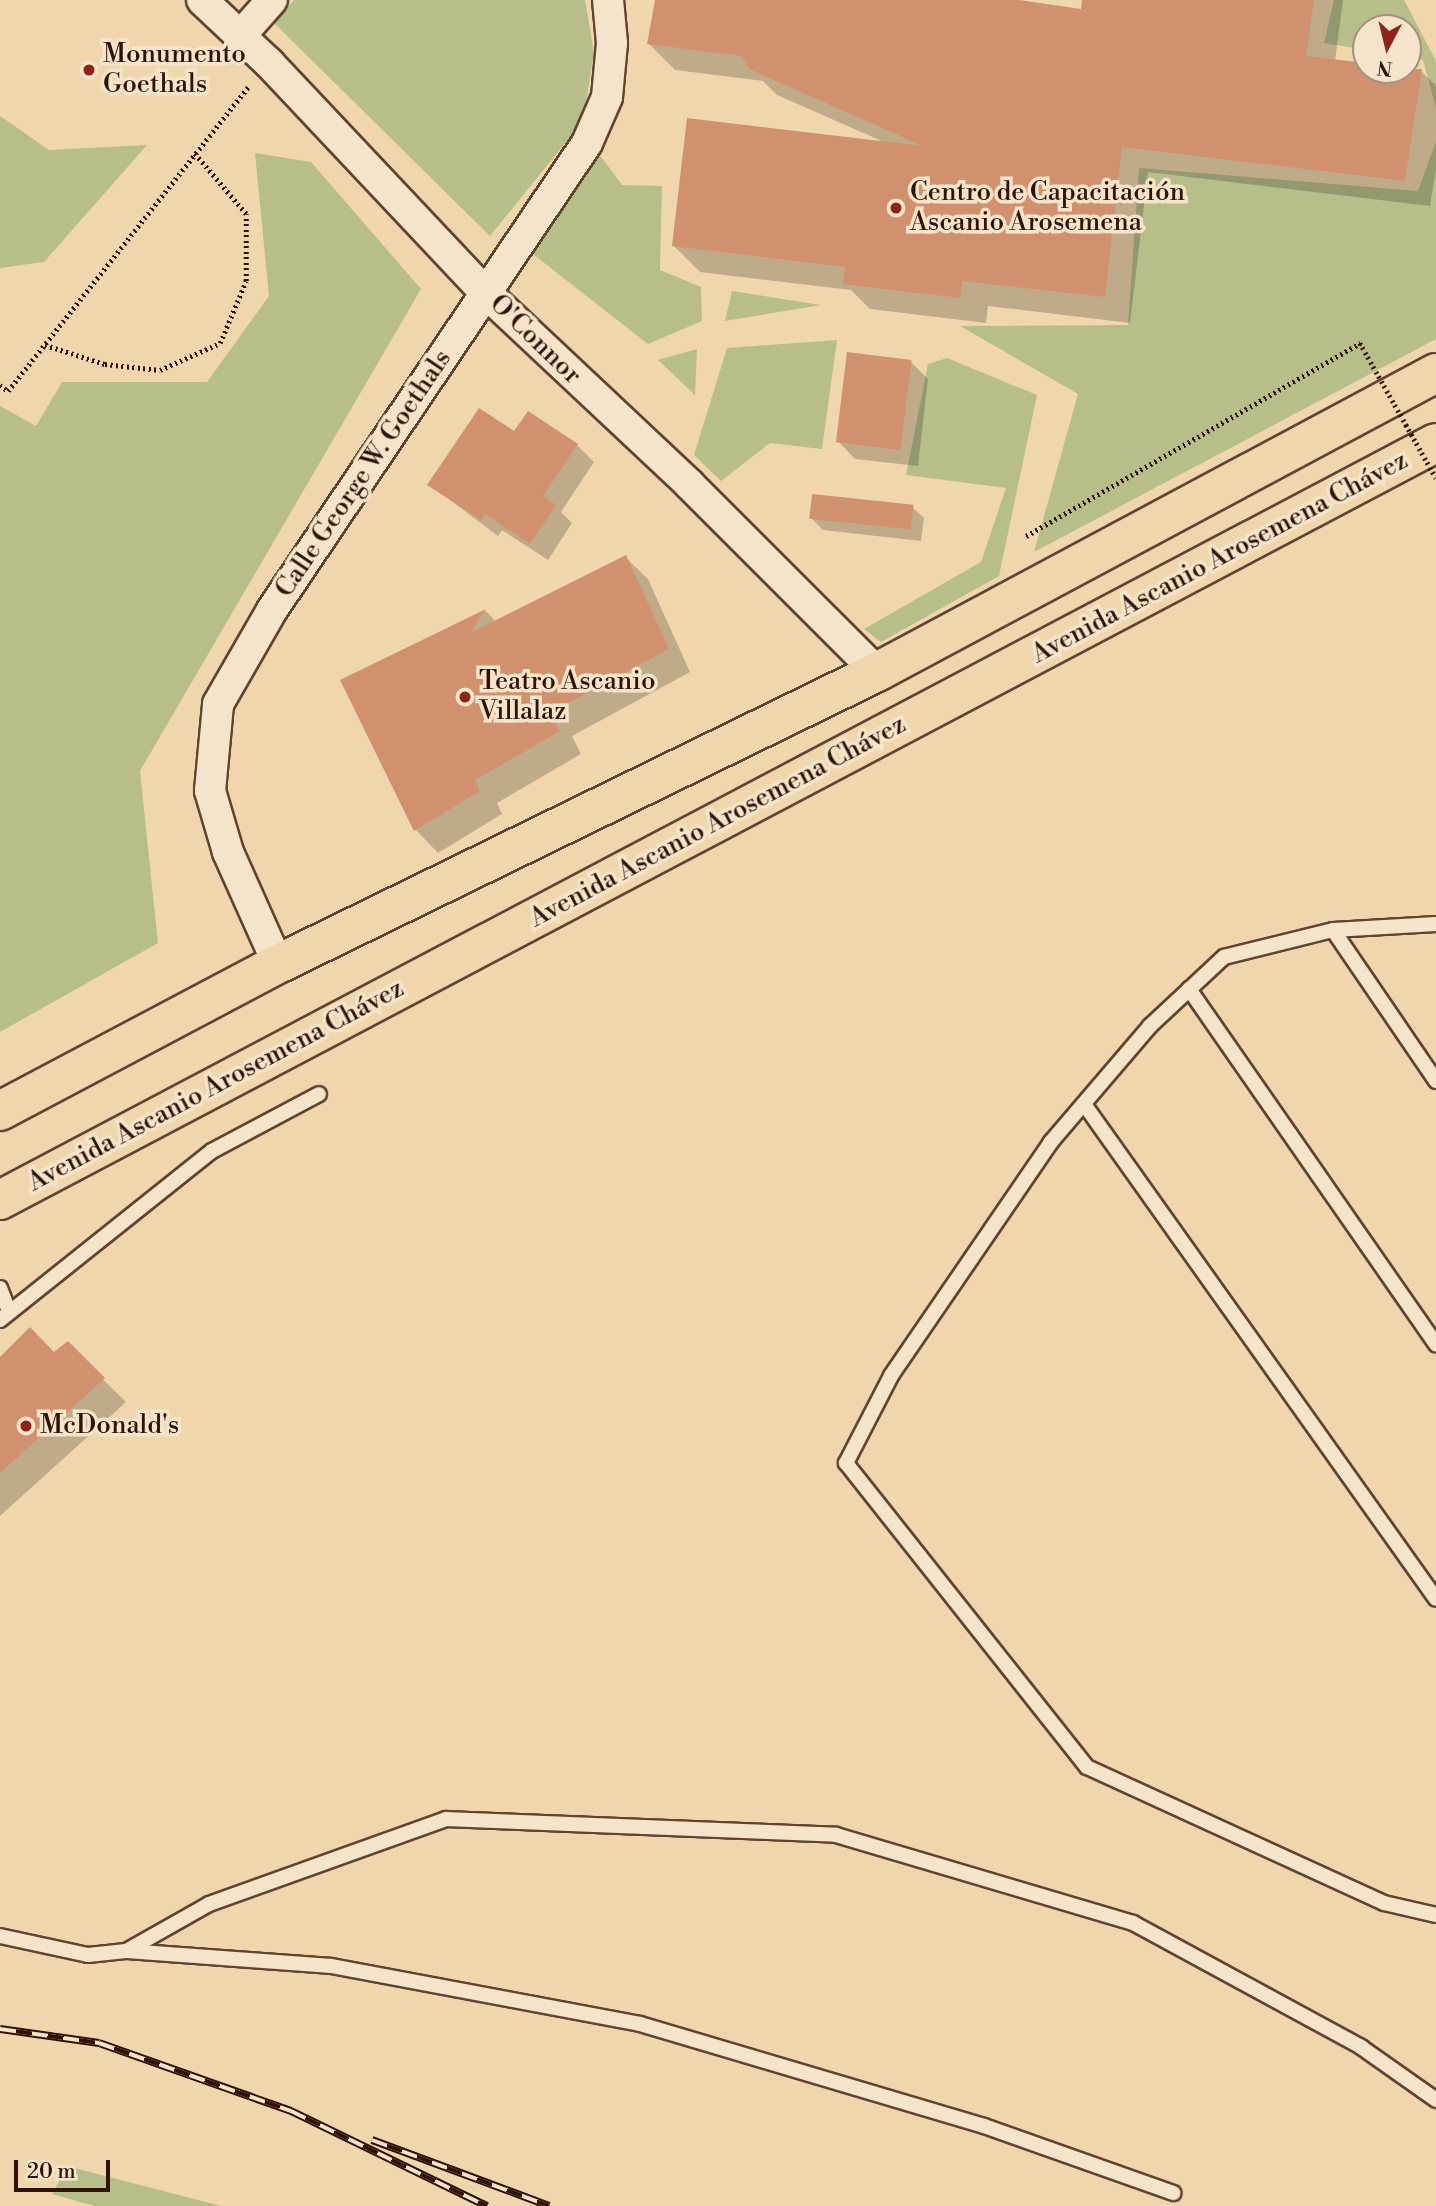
<!DOCTYPE html>
<html>
<head>
<meta charset="utf-8">
<style>
  body { margin:0 }
  #map { position:relative; width:1436px; height:2206px; overflow:hidden; background:#f0d6ac; font-family:"Libre Bodoni",serif }
  div>[style] { position:absolute }
  .green>* { inset:0; background:#b8be8a }
  .shadow>* { inset:0; background:#0003 }
  .building>* { inset:0; background:#d2916e; transform-origin:0 0 }
  .path>* { height:4.5px; margin-top:-2.25px; transform-origin:0; background:repeating-linear-gradient(90deg,#2f1308 0 2px,transparent 0 5.5px) }
  .roads { filter:drop-shadow(2px 0 #5f4431) drop-shadow(-2px 0 #5f4431) drop-shadow(0 2px #5f4431) drop-shadow(0 -2px #5f4431) }
  .service>* { height:14px; margin:-7px; padding:0 7px; transform-origin:7px; border-radius:7px; background:#f5e4c9 }
  .minor>* { height:30px; margin:-15px; padding:0 15px; transform-origin:15px; border-radius:15px; background:#f5e4c9 }
  .primary>* { height:38px; margin:-19px; padding:0 19px; transform-origin:19px; border-radius:19px; background:#f0d6ac }
  .rail>* { height:8px; margin-top:-4px; transform-origin:0; background:repeating-linear-gradient(90deg,#f5e4c9 0 16px,#2f1308 0 32px); box-sizing:border-box; border-block:2px solid #2f1308 }
  .path-bridge>* { height:4.5px; margin-top:-2.25px; transform-origin:0; background:repeating-linear-gradient(90deg,#2f1308 0 2px,transparent 0 5.5px) }
  .dots>* { width:19px; height:19px; translate:-50% -50%; box-sizing:border-box; border:4px solid #f5e4c9; border-radius:50% }
  span { translate:-50% -50%; white-space:nowrap; text-align:center; line-height:1.15; -webkit-text-stroke:7px #f5e4c9; paint-order:stroke }
  .poi-label { font-size:26px; color:#2f1308 }
  .left { translate:0 -50%; text-align:left }
  .street-label { font-size:26px; color:#2f1308 }
  .north { position:absolute; left:1352px; top:14px; width:70px; height:70px; box-sizing:border-box; background:#f5e4c9; border:2px solid #a6907c; border-radius:50%; rotate:187deg; font-size:19px; font-weight:700; line-height:28px; text-align:center; color:#2f1308 }
  .north::after { content:''; display:block; margin:auto; width:24px; height:32px; background:#8f2418; clip-path:polygon(50% 0,100% 100%,50% 72%,0 100%) }
  .scale { position:absolute; left:14px; top:2160px; width:96px; height:32px; box-sizing:border-box; border:4px solid #2f1308; border-top:0; padding-left:9px; font-size:21px; line-height:24px; white-space:nowrap; color:#2f1308; -webkit-text-stroke:5px #f5e4c9; paint-order:stroke }
</style>
</head>
<body>
<div id="map">
  <div class="green">
    <i style="clip-path:polygon(294px 0,585px 0,594px 53px,583px 121px,490px 236px,273px 22px)"></i>
    <i style="clip-path:polygon(1334px 0,1404px 0,1436px 61px,1436px 108px,1423px 60px,1408px 57px,1408px 28px,1366px 28px,1366px 50px,1324px 43px)"></i>
    <i style="clip-path:polygon(0 116px,49px 150px,147px 145px,44px 262px,0 268px)"></i>
    <i style="clip-path:polygon(1436px 141px,1436px 339px,1034px 552px,1078px 394px,960px 326px,1128px 325px,1139px 168px,1418px 191px)"></i>
    <i style="clip-path:polygon(255px 153px,311px 162px,421px 289px,140px 771px,158px 943px,0 1032px,0 406px,36px 426px,62px 382px,207px 382px,269px 296px)"></i>
    <i style="clip-path:polygon(599px 154px,622px 185px,662px 186px,660px 270px,701px 287px,702px 321px,648px 344px,525px 248px)"></i>
    <i style="clip-path:polygon(732px 291px,821px 305px,725px 321px)"></i>
    <i style="clip-path:polygon(837px 340px,822px 449px,770px 443px,721px 481px,694px 455px,727px 348px)"></i>
    <i style="clip-path:polygon(697px 349px,695px 395px,658px 360px)"></i>
    <i style="clip-path:polygon(947px 358px,1037px 395px,999px 576px,881px 642px,864px 629px,981px 562px,1006px 488px,906px 475px,928px 364px)"></i>
    <i style="clip-path:polygon(67px 2166px,221px 2206px,95px 2206px,52px 2194px)"></i>
  </div>
  <div class="shadow">
    <i style="clip-path:polygon(657px 0,1007px 0,1098px 13px,1174px 0,1343px 0,1335px 61px,1366px 64px,1366px 70px,1421px 71px,1436px 86px,1436px 169px,1430px 206px,1148px 172px,1130px 323px,988px 306px,986px 323px,870px 309px,851px 290px,700px 272px,674px 246px,884px 142px,777px 95px,763px 81px,675px 70px,649px 44px)"></i>
    <i style="clip-path:polygon(911px 362px,928px 379px,918px 466px,855px 459px,838px 441px)"></i>
    <i style="clip-path:polygon(514px 434px,577px 445px,594px 462px,561px 512px,572px 523px,548px 560px,502px 530px,498px 536px,430px 485px)"></i>
    <i style="clip-path:polygon(912px 507px,924px 518px,921px 541px,823px 530px,811px 518px)"></i>
    <i style="clip-path:polygon(625px 557px,648px 579px,690px 672px,572px 736px,581px 754px,497px 803px,502px 814px,438px 853px,416px 830px,342px 681px,486px 611px,496px 622px)"></i>
    <i style="clip-path:polygon(67px 1344px,126px 1402px,0 1516px,0 1359px,55px 1354px)"></i>
  </div>
  <div class="building">
    <i style="clip-path:polygon(655px 0,1019px 0,1081px 9px,1082px 0,1314px 0,1306px 56px,1366px 63px,1366px 70px,1422px 69px,1405px 181px,1122px 147px,1105px 297px,962px 281px,960px 298px,843px 284px,845px 267px,672px 246px,687px 118px,923px 146px,749px 69px,742px 56px,647px 44px)"></i>
    <i style="left:847px;top:352px;width:65px;height:91px;rotate:7deg"></i>
    <i style="clip-path:polygon(479px 408px,514px 431px,528px 411px,578px 444px,543px 496px,556px 505px,530px 544px,485px 514px,481px 520px,427px 485px)"></i>
    <i style="left:812px;top:494px;width:102px;height:25px;rotate:6deg"></i>
    <i style="clip-path:polygon(626px 555px,669px 649px,550px 713px,560px 731px,475px 780px,480px 791px,414px 831px,340px 680px,486px 609px,470px 633px)"></i>
    <i style="clip-path:polygon(30px 1327px,54px 1352px,68px 1341px,105px 1378px,0 1473px,0 1357px)"></i>
  </div>
  <div class="path">
    <i style="left:45px;top:345px;width:63px;rotate:17.6deg"></i>
    <i style="left:105px;top:364px;width:55px;rotate:6.2deg"></i>
    <i style="left:160px;top:370px;width:66px;rotate:-24.2deg"></i>
    <i style="left:220px;top:343px;width:67px;rotate:-67.2deg"></i>
    <i style="left:246px;top:281px;width:67px;rotate:-90deg"></i>
    <i style="left:246px;top:214px;width:82px;rotate:-130.5deg"></i>
    <i style="left:0;top:385px;width:10px;rotate:37deg"></i>
    <i style="left:8px;top:391px;width:389px;rotate:-51.7deg"></i>
    <i style="left:1026px;top:536px;width:386px;rotate:-30deg"></i>
  </div>
  <div class="roads">
    <div class="service">
      <i style="left:1436px;top:924px;width:103px;rotate:176.7deg"></i>
      <i style="left:1333px;top:930px;width:112px;rotate:166.1deg"></i>
      <i style="left:1224px;top:957px;width:101px;rotate:137deg"></i>
      <i style="left:1150px;top:1026px;width:153px;rotate:130.5deg"></i>
      <i style="left:1051px;top:1142px;width:283px;rotate:124.4deg"></i>
      <i style="left:891px;top:1376px;width:98px;rotate:117.3deg"></i>
      <i style="left:846px;top:1463px;width:388px;rotate:51.6deg"></i>
      <i style="left:1087px;top:1767px;width:327px;rotate:24.6deg"></i>
      <i style="left:1384px;top:1903px;width:53px;rotate:13deg"></i>
      <i style="left:1333px;top:930px;width:183px;rotate:55.7deg"></i>
      <i style="left:1189px;top:989px;width:433px;rotate:55.2deg"></i>
      <i style="left:1084px;top:1104px;width:607px;rotate:54.58deg"></i>
      <i style="left:0;top:1288px;width:26px;rotate:69deg"></i>
      <i style="left:0;top:1320px;width:271px;rotate:-38.6deg"></i>
      <i style="left:212px;top:1151px;width:121px;rotate:-28deg"></i>
      <i style="left:0;top:1936px;width:90px;rotate:12.2deg"></i>
      <i style="left:88px;top:1955px;width:38px;rotate:-6deg"></i>
      <i style="left:126px;top:1951px;width:95px;rotate:-29.5deg"></i>
      <i style="left:209px;top:1904px;width:252px;rotate:-19.7deg"></i>
      <i style="left:446px;top:1819px;width:390px;rotate:2.3deg"></i>
      <i style="left:836px;top:1835px;width:310px;rotate:16.5deg"></i>
      <i style="left:1133px;top:1923px;width:260px;rotate:28.5deg"></i>
      <i style="left:1361px;top:2047px;width:92px;rotate:35.2deg"></i>
      <i style="left:127px;top:1951px;width:205px;rotate:4.2deg"></i>
      <i style="left:331px;top:1966px;width:314px;rotate:10.6deg"></i>
      <i style="left:640px;top:2024px;width:359px;rotate:16.5deg"></i>
      <i style="left:984px;top:2126px;width:201px;rotate:19.5deg"></i>
    </div>
    <div class="minor">
      <i style="left:202px;top:0;width:92px;rotate:43.2deg"></i>
      <i style="left:269px;top:63px;width:318px;rotate:46.7deg"></i>
      <i style="left:487px;top:294px;width:277px;rotate:43.2deg"></i>
      <i style="left:689px;top:484px;width:266px;rotate:45deg"></i>
      <i style="left:240px;top:36px;width:48px;rotate:-48.4deg"></i>
      <i style="left:278px;top:964px;width:123px;rotate:-114.1deg"></i>
      <i style="left:228px;top:852px;width:64px;rotate:-106.4deg"></i>
      <i style="left:210px;top:791px;width:87px;rotate:-84.7deg"></i>
      <i style="left:218px;top:704px;width:108px;rotate:-60.1deg"></i>
      <i style="left:272px;top:610px;width:563px;rotate:-56deg"></i>
      <i style="left:587px;top:143px;width:50px;rotate:-66.5deg"></i>
      <i style="left:607px;top:97px;width:54px;rotate:-84.7deg"></i>
      <i style="left:612px;top:43px;width:43px;rotate:-95.3deg"></i>
    </div>
    <div class="primary">
      <i style="left:0;top:1111px;width:314px;rotate:-27.9deg"></i>
      <i style="left:278px;top:964px;width:666px;rotate:-25.99deg"></i>
      <i style="left:877px;top:672px;width:634px;rotate:-28.14deg"></i>
      <i style="left:0;top:1200px;width:1623px;rotate:-27.8deg"></i>
    </div>
  </div>
  <div class="rail">
    <i style="left:0;top:2029px;width:100px;rotate:8deg"></i>
    <i style="left:99px;top:2043px;width:204px;rotate:19.5deg"></i>
    <i style="left:291px;top:2111px;width:218px;rotate:25.9deg"></i>
    <i style="left:372px;top:2140px;width:189px;rotate:20.4deg"></i>
  </div>
  <div class="path-bridge">
    <i style="left:1360px;top:343px;width:155px;rotate:60.6deg"></i>
  </div>
  <div class="dots">
    <i style="left:89px;top:70px;background:#8f2418"></i>
    <i style="left:896px;top:208px;background:#8f2418"></i>
    <i style="left:465px;top:697px;background:#8f2418"></i>
    <i style="left:26px;top:1426px;background:#8f2418"></i>
  </div>
  <div class="poi-label">
    <span class="left" style="left:103px;top:70px">Monumento<br>Goethals</span>
    <span class="left" style="left:910px;top:208px">Centro de Capacitación<br>Ascanio Arosemena</span>
    <span class="left" style="left:479px;top:697px">Teatro Ascanio<br>Villalaz</span>
    <span class="left" style="left:40px;top:1426px">McDonald's</span>
  </div>
  <div class="street-label">
    <span style="left:535px;top:340px;rotate:44deg">O'Connor</span>
    <span style="left:364px;top:474px;rotate:-56deg">Calle George W. Goethals</span>
    <span style="left:1220px;top:558px;rotate:-28deg">Avenida Ascanio Arosemena Chávez</span>
    <span style="left:718px;top:822px;rotate:-28deg">Avenida Ascanio Arosemena Chávez</span>
    <span style="left:216px;top:1086px;rotate:-28deg">Avenida Ascanio Arosemena Chávez</span>
  </div>
  <div class="north">N</div>
  <div class="scale">20 m</div>
</div>
</body>
</html>
